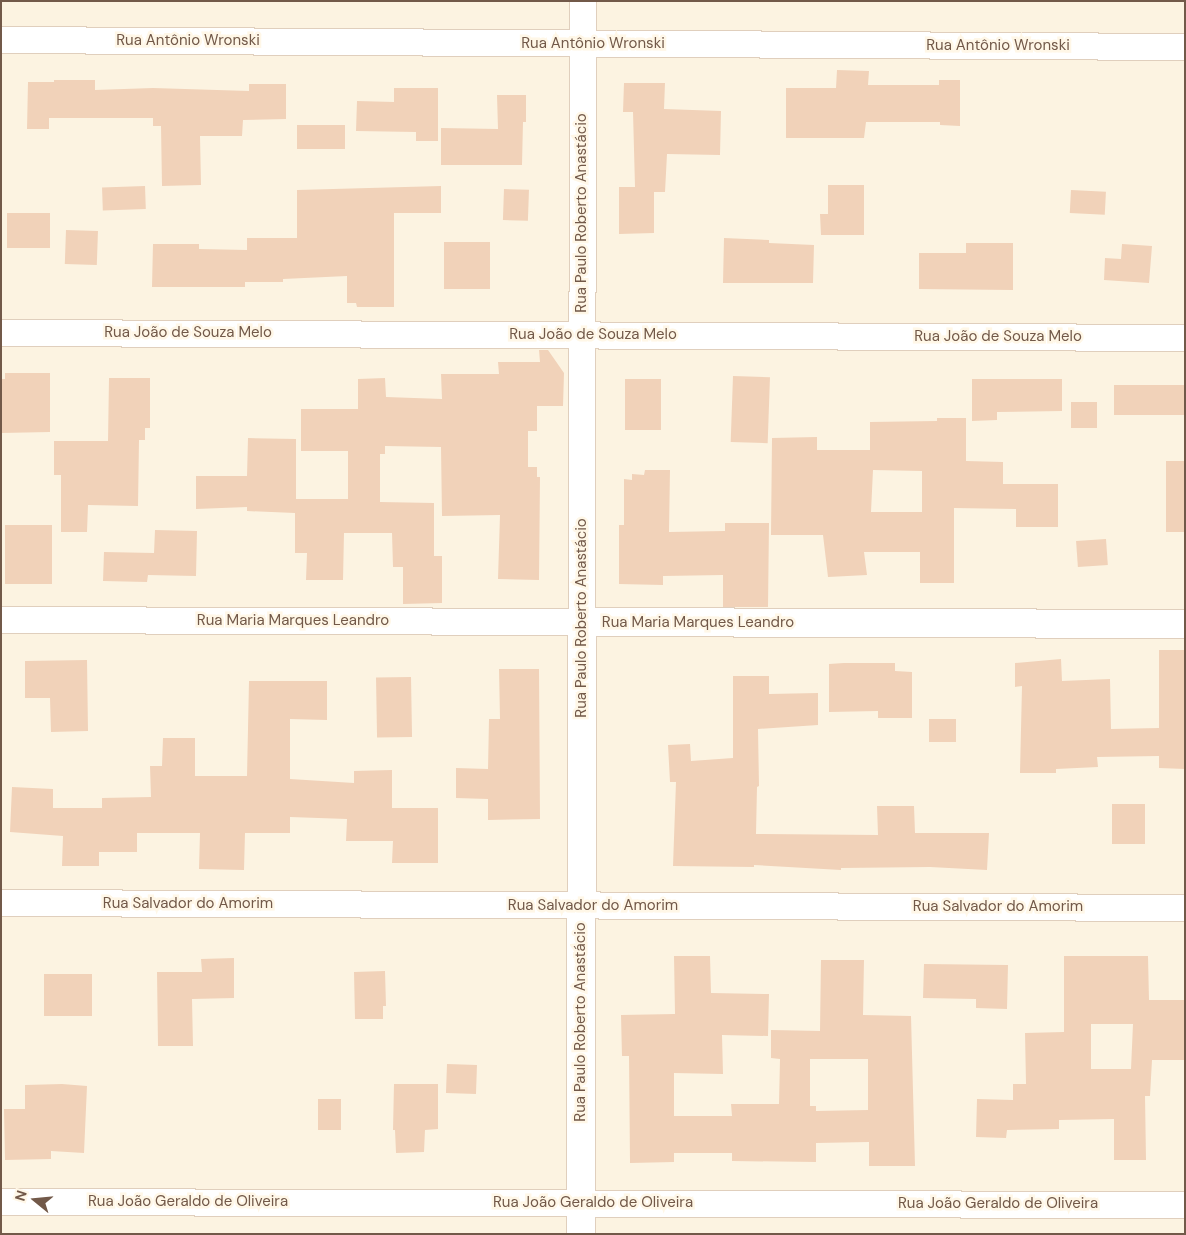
<!DOCTYPE html>
<html>
<head>
<meta charset="utf-8">
<style>
  body { margin:0 }
  #map { position:relative; width:1186px; height:1235px; overflow:hidden; background:#fcf3e1; font-family:"DM Sans",sans-serif }
  div>[style] { position:absolute }
  .building>* { inset:0; background:#f1d2b9; transform-origin:0 0 }
  .roads { filter:drop-shadow(1px 0 #e0cfbd) drop-shadow(-1px 0 #e0cfbd) drop-shadow(0 1px #e0cfbd) drop-shadow(0 -1px #e0cfbd) }
  .street>* { height:26px; margin:-13px; padding:0 13px; transform-origin:13px; border-radius:13px; background:#fff }
  .secondary>* { height:28px; margin:-14px; padding:0 14px; transform-origin:14px; border-radius:14px; background:#fff }
  span { translate:-50% -50%; white-space:nowrap; text-align:center; line-height:1.15; -webkit-text-stroke:5px #fff7e7; paint-order:stroke }
  .street-label { font-size:15px; color:#725949 }
  .frame { position:absolute; inset:0; border:2px solid #725949; pointer-events:none }
  .north { position:absolute; left:10px; top:1175px; width:50px; height:50px; -webkit-text-stroke:4px #fff7e7; paint-order:stroke; rotate:287deg; font-size:14px; font-weight:700; line-height:20px; text-align:center; color:#725949 }
  .north::after { content:''; display:block; margin:auto; width:18px; height:22px; background:#725949; clip-path:polygon(50% 0,100% 100%,50% 72%,0 100%) }
</style>
</head>
<body>
<div id="map">
  <div class="building">
    <i style="clip-path:polygon(837px 70px,869px 71px,868px 85px,939px 85px,939px 80px,960px 80px,960px 126px,940px 125px,940px 122px,866px 122px,864px 138px,786px 138px,786px 88px,836px 88px)"></i>
    <i style="clip-path:polygon(54px 80px,95px 80px,95px 90px,153px 88px,249px 91px,249px 84px,286px 84px,286px 119px,243px 120px,242px 136px,200px 136px,201px 185px,162px 186px,161px 126px,153px 126px,153px 118px,49px 118px,49px 129px,27px 129px,28px 82px,54px 82px)"></i>
    <i style="clip-path:polygon(624px 83px,665px 83px,664px 109px,721px 111px,720px 155px,667px 154px,665px 192px,654px 192px,654px 233px,619px 234px,619px 187px,635px 187px,633px 112px,623px 112px)"></i>
    <i style="clip-path:polygon(394px 88px,438px 88px,438px 141px,416px 141px,416px 132px,356px 131px,357px 101px,394px 102px)"></i>
    <i style="clip-path:polygon(497px 95px,526px 95px,526px 122px,523px 122px,522px 165px,441px 165px,441px 128px,498px 129px)"></i>
    <i style="left:297px;top:125px;width:48px;height:24px"></i>
    <i style="clip-path:polygon(828px 185px,864px 185px,864px 235px,821px 235px,820px 214px,828px 214px)"></i>
    <i style="left:145px;top:186px;width:23px;height:43px;rotate:88deg"></i>
    <i style="clip-path:polygon(441px 186px,441px 213px,394px 213px,394px 307px,357px 307px,356px 303px,347px 303px,347px 276px,283px 279px,283px 282px,245px 282px,245px 287px,152px 287px,153px 244px,199px 244px,199px 249px,247px 250px,247px 238px,297px 238px,297px 190px)"></i>
    <i style="left:504px;top:189px;width:25px;height:31px;rotate:2deg"></i>
    <i style="left:1071px;top:190px;width:35px;height:23px;rotate:3deg"></i>
    <i style="left:7px;top:213px;width:43px;height:35px"></i>
    <i style="left:66px;top:230px;width:32px;height:34px;rotate:2deg"></i>
    <i style="clip-path:polygon(724px 238px,769px 240px,769px 243px,814px 245px,813px 283px,723px 283px)"></i>
    <i style="left:444px;top:242px;width:46px;height:47px"></i>
    <i style="clip-path:polygon(966px 243px,1013px 243px,1013px 290px,919px 289px,919px 253px,966px 253px)"></i>
    <i style="clip-path:polygon(1122px 244px,1152px 246px,1149px 283px,1104px 280px,1105px 258px,1121px 259px)"></i>
    <i style="clip-path:polygon(539px 350px,548px 350px,564px 373px,563px 406px,537px 406px,537px 431px,528px 431px,528px 467px,537px 467px,537px 477px,540px 477px,539px 580px,498px 579px,500px 515px,442px 516px,441px 447px,385px 446px,385px 454px,380px 454px,380px 502px,434px 503px,434px 556px,442px 556px,442px 603px,403px 604px,403px 567px,393px 567px,392px 533px,344px 533px,343px 580px,306px 580px,307px 553px,295px 553px,295px 513px,247px 511px,247px 507px,196px 509px,196px 476px,247px 476px,248px 438px,296px 439px,296px 499px,348px 499px,348px 451px,301px 451px,301px 409px,358px 409px,358px 379px,385px 378px,386px 397px,442px 399px,441px 374px,499px 374px,498px 362px,540px 362px)"></i>
    <i style="clip-path:polygon(5px 373px,50px 373px,50px 432px,1px 433px,1px 379px,5px 379px)"></i>
    <i style="left:733px;top:376px;width:37px;height:66px;rotate:2deg"></i>
    <i style="clip-path:polygon(109px 378px,150px 378px,150px 428px,145px 428px,145px 440px,139px 440px,138px 506px,88px 505px,87px 532px,61px 532px,61px 475px,54px 475px,54px 441px,108px 441px)"></i>
    <i style="left:625px;top:379px;width:36px;height:51px"></i>
    <i style="clip-path:polygon(972px 379px,1062px 379px,1062px 411px,997px 412px,997px 420px,972px 421px)"></i>
    <i style="left:1185px;top:385px;width:30px;height:71px;rotate:90deg"></i>
    <i style="left:1071px;top:402px;width:26px;height:26px"></i>
    <i style="clip-path:polygon(evenodd,937px 418px,966px 418px,966px 461px,1003px 462px,1003px 484px,1058px 484px,1058px 527px,1016px 527px,1016px 509px,954px 508px,954px 583px,920px 583px,920px 552px,864px 552px,867px 575px,828px 577px,823px 535px,771px 535px,772px 438px,817px 437px,817px 450px,870px 450px,870px 422px,937px 421px,937px 418px,873px 470px,922px 471px,922px 512px,871px 512px,873px 470px)"></i>
    <i style="left:1166px;top:461px;width:19px;height:71px"></i>
    <i style="clip-path:polygon(645px 470px,670px 470px,669px 532px,725px 531px,725px 523px,769px 523px,768px 607px,723px 607px,723px 575px,663px 576px,663px 585px,619px 584px,619px 525px,624px 525px,624px 479px,632px 480px,632px 474px,644px 475px)"></i>
    <i style="left:5px;top:525px;width:47px;height:59px"></i>
    <i style="clip-path:polygon(155px 530px,197px 531px,196px 576px,148px 575px,147px 582px,103px 581px,104px 552px,154px 553px)"></i>
    <i style="left:1106px;top:539px;width:26px;height:30px;rotate:86deg"></i>
    <i style="clip-path:polygon(1159px 650px,1185px 650px,1185px 769px,1159px 768px,1159px 756px,1097px 757px,1098px 767px,1056px 769px,1056px 773px,1020px 773px,1022px 686px,1015px 687px,1015px 663px,1061px 659px,1062px 681px,1110px 679px,1111px 729px,1159px 728px)"></i>
    <i style="clip-path:polygon(87px 660px,88px 731px,51px 732px,50px 698px,25px 698px,25px 661px)"></i>
    <i style="clip-path:polygon(844px 663px,895px 663px,895px 671px,912px 672px,912px 718px,878px 718px,878px 711px,829px 712px,829px 664px)"></i>
    <i style="clip-path:polygon(499px 669px,539px 669px,540px 819px,488px 820px,488px 799px,456px 798px,456px 768px,488px 769px,489px 719px,500px 719px)"></i>
    <i style="clip-path:polygon(733px 676px,769px 676px,769px 694px,818px 693px,818px 725px,758px 729px,759px 786px,757px 787px,756px 834px,878px 835px,877px 806px,914px 806px,915px 833px,989px 833px,987px 870px,930px 867px,841px 868px,841px 870px,754px 865px,754px 867px,673px 866px,676px 782px,670px 782px,668px 745px,690px 744px,691px 761px,733px 758px)"></i>
    <i style="left:411px;top:677px;width:60px;height:35px;rotate:89deg"></i>
    <i style="clip-path:polygon(249px 681px,327px 681px,327px 720px,290px 719px,290px 779px,354px 783px,354px 771px,392px 770px,392px 808px,438px 808px,438px 863px,392px 863px,393px 841px,346px 841px,347px 819px,290px 817px,290px 833px,245px 833px,244px 870px,199px 869px,200px 833px,137px 833px,137px 852px,99px 852px,99px 866px,62px 866px,63px 836px,10px 832px,12px 787px,53px 789px,53px 808px,102px 808px,102px 798px,151px 797px,150px 766px,162px 766px,163px 738px,195px 738px,195px 776px,247px 776px)"></i>
    <i style="left:929px;top:719px;width:27px;height:23px"></i>
    <i style="left:1145px;top:804px;width:40px;height:33px;rotate:90deg"></i>
    <i style="clip-path:polygon(evenodd,674px 956px,710px 956px,711px 993px,769px 994px,768px 1036px,722px 1035px,723px 1074px,674px 1073px,674px 1116px,732px 1116px,731px 1104px,779px 1104px,780px 1059px,771px 1058px,771px 1030px,820px 1031px,821px 960px,864px 960px,863px 1015px,911px 1016px,915px 1166px,869px 1166px,869px 1142px,816px 1143px,816px 1162px,732px 1161px,732px 1153px,674px 1153px,674px 1162px,630px 1163px,629px 1056px,622px 1056px,621px 1015px,675px 1014px,674px 956px,810px 1059px,868px 1059px,868px 1110px,816px 1111px,816px 1106px,810px 1106px,810px 1059px)"></i>
    <i style="clip-path:polygon(evenodd,1064px 956px,1148px 956px,1149px 1000px,1185px 1000px,1185px 1060px,1152px 1060px,1150px 1096px,1145px 1096px,1146px 1160px,1114px 1160px,1114px 1119px,1059px 1120px,1059px 1129px,1007px 1130px,1006px 1138px,976px 1137px,977px 1099px,1013px 1100px,1013px 1084px,1026px 1084px,1025px 1033px,1064px 1032px,1064px 956px,1091px 1024px,1133px 1024px,1131px 1069px,1091px 1069px,1091px 1024px)"></i>
    <i style="clip-path:polygon(234px 958px,234px 998px,192px 999px,193px 1046px,158px 1046px,157px 972px,202px 972px,201px 959px)"></i>
    <i style="clip-path:polygon(924px 964px,1008px 965px,1007px 1009px,976px 1008px,976px 999px,923px 998px)"></i>
    <i style="clip-path:polygon(385px 971px,386px 1006px,383px 1006px,383px 1019px,355px 1019px,354px 972px)"></i>
    <i style="left:44px;top:974px;width:48px;height:42px"></i>
    <i style="left:447px;top:1064px;width:30px;height:29px;rotate:2deg"></i>
    <i style="clip-path:polygon(62px 1084px,87px 1086px,84px 1153px,51px 1151px,51px 1159px,5px 1160px,4px 1109px,25px 1109px,25px 1085px)"></i>
    <i style="clip-path:polygon(394px 1084px,438px 1084px,438px 1129px,425px 1130px,424px 1152px,396px 1153px,395px 1130px,393px 1130px)"></i>
    <i style="left:318px;top:1099px;width:23px;height:31px"></i>
  </div>
  <div class="roads">
    <div class="street">
      <i style="left:1px;top:40px;width:1184px;rotate:0.34deg"></i>
      <i style="left:1px;top:333px;width:1184px;rotate:0.24deg"></i>
      <i style="left:1px;top:620px;width:581px;rotate:0.2deg"></i>
      <i style="left:582px;top:622px;width:621px;rotate:-89.91deg"></i>
      <i style="left:1px;top:903px;width:1184px;rotate:0.24deg"></i>
      <i style="left:1px;top:1202px;width:1184px;rotate:0.15deg"></i>
    </div>
    <div class="secondary">
      <i style="left:581px;top:1234px;width:612px;rotate:-89.91deg"></i>
      <i style="left:582px;top:622px;width:603px;rotate:0.19deg"></i>
    </div>
  </div>
  <div class="street-label">
    <span style="left:188px;top:41px">Rua Antônio Wronski</span>
    <span style="left:593px;top:44px">Rua Antônio Wronski</span>
    <span style="left:998px;top:46px">Rua Antônio Wronski</span>
    <span style="left:582px;top:213px;rotate:-90deg">Rua Paulo Roberto Anastácio</span>
    <span style="left:188px;top:333px">Rua João de Souza Melo</span>
    <span style="left:593px;top:335px">Rua João de Souza Melo</span>
    <span style="left:998px;top:337px">Rua João de Souza Melo</span>
    <span style="left:582px;top:618px;rotate:-90deg">Rua Paulo Roberto Anastácio</span>
    <span style="left:293px;top:621px">Rua Maria Marques Leandro</span>
    <span style="left:698px;top:623px">Rua Maria Marques Leandro</span>
    <span style="left:188px;top:904px">Rua Salvador do Amorim</span>
    <span style="left:593px;top:906px">Rua Salvador do Amorim</span>
    <span style="left:998px;top:907px">Rua Salvador do Amorim</span>
    <span style="left:581px;top:1022px;rotate:-90deg">Rua Paulo Roberto Anastácio</span>
    <span style="left:188px;top:1202px">Rua João Geraldo de Oliveira</span>
    <span style="left:593px;top:1203px">Rua João Geraldo de Oliveira</span>
    <span style="left:998px;top:1204px">Rua João Geraldo de Oliveira</span>
  </div>
  <div class="frame"></div>
  <div class="north">N</div>
</div>
</body>
</html>
